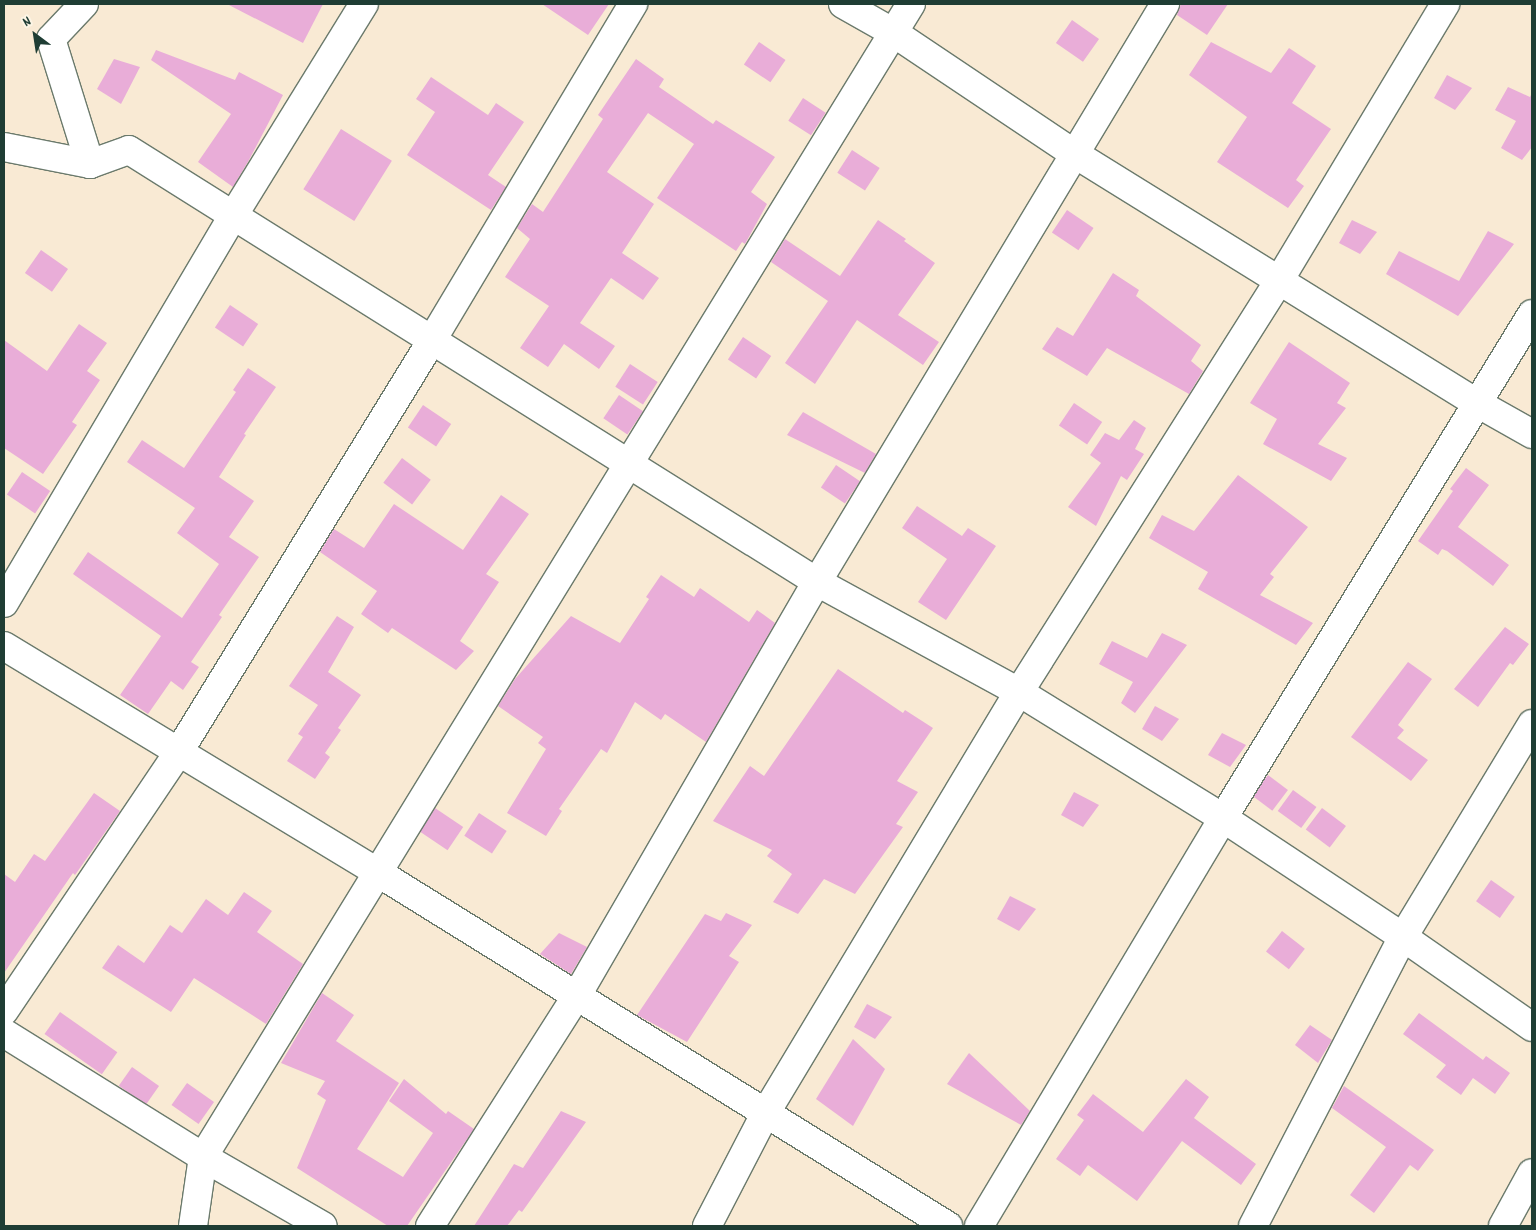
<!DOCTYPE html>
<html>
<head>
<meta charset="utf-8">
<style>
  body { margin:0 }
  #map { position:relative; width:1536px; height:1230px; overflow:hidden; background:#f9ead4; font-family:Dekko,sans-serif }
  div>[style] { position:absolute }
  .building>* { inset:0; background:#e9add8; transform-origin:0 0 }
  .roads { filter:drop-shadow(1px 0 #6b7a6c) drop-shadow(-1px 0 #6b7a6c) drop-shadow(0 1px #6b7a6c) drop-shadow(0 -1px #6b7a6c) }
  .minor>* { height:28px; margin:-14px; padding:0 14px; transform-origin:14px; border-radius:14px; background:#fff }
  span { translate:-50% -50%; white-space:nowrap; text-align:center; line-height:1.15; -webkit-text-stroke:4.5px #fcf5e5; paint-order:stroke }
  .frame { position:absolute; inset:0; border:5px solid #1f3d34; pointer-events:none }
  .north { position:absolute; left:10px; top:10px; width:50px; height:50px; -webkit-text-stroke:4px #fcf5e5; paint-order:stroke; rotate:329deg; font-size:14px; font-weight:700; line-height:20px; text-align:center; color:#1f3d34 }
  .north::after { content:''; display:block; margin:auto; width:18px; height:22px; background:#1f3d34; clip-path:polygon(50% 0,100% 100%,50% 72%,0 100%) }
</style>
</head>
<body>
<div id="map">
  <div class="building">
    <i style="clip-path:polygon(227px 4px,323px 4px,303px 43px)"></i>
    <i style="clip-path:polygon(542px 4px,609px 4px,588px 35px)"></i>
    <i style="clip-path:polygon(1181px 4px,1228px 4px,1207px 35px,1177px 15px)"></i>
    <i style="left:1072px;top:20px;width:33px;height:28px;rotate:35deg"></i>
    <i style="left:759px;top:42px;width:32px;height:27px;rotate:34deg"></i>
    <i style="clip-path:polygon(1211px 42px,1271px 73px,1289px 48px,1316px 66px,1292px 103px,1331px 129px,1296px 180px,1304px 186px,1288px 208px,1217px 162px,1247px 117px,1189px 75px)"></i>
    <i style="clip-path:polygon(156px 50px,235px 80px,239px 72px,283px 95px,249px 160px,233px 187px,198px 162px,231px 114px,151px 60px)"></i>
    <i style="clip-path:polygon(114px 59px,140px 67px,121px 104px,97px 89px)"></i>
    <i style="clip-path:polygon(636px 59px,664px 79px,659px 87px,713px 124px,716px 120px,775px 157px,751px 192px,767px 204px,745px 244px,742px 242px,736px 251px,657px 198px,694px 144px,648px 113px,607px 172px,654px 204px,622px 253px,659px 278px,643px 300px,611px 278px,580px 323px,615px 346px,599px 369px,564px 344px,548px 367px,520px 348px,549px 306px,505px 277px,530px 239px,517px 228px,532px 204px,543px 212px,603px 119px,598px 115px)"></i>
    <i style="clip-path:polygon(1447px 75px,1472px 88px,1455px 110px,1434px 98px)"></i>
    <i style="clip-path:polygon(431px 77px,488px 115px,496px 103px,524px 122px,488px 175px,506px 187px,491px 210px,407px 155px,435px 112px,416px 99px)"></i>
    <i style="clip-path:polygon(1508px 87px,1530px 97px,1532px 93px,1532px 147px,1522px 160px,1501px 148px,1516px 121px,1495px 110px)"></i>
    <i style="left:803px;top:98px;width:27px;height:27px;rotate:33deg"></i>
    <i style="left:341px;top:129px;width:60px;height:71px;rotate:32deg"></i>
    <i style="left:852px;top:150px;width:33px;height:27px;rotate:33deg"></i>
    <i style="left:1067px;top:210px;width:32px;height:27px;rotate:34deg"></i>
    <i style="clip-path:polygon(878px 220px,906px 239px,904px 241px,935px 263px,898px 315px,939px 342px,923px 365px,857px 320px,815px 384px,785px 363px,828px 301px,771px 262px,785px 239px,840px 276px)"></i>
    <i style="clip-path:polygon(1352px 220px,1377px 232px,1360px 254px,1339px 243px)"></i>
    <i style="clip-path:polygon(1488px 231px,1514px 244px,1458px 316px,1386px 274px,1399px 251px,1459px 281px)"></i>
    <i style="left:41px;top:250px;width:33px;height:28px;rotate:35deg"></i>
    <i style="clip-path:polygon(1113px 273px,1139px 290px,1136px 296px,1201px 345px,1191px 361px,1203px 371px,1189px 394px,1107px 348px,1087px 376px,1042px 349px,1057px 327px,1073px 336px)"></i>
    <i style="left:230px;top:305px;width:34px;height:27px;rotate:34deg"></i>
    <i style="clip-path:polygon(79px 324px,107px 343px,87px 371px,100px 380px,72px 422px,77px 425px,43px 474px,4px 448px,4px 340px,47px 371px)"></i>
    <i style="left:743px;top:337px;width:34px;height:27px;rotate:34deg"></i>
    <i style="clip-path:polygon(1289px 342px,1350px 383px,1337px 403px,1346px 408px,1318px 444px,1347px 458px,1331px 481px,1263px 444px,1277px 419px,1250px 403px)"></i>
    <i style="left:630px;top:364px;width:33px;height:27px;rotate:33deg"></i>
    <i style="clip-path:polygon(248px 368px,276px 387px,244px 434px,246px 435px,219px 477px,254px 501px,229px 537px,259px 557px,219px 615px,222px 617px,191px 662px,199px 667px,183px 690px,171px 681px,148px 714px,120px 695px,161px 636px,73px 574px,88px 552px,182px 618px,219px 564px,177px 533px,195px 508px,127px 462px,142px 440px,184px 468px,236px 392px,233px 390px)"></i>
    <i style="left:619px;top:395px;width:29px;height:28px;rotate:34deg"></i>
    <i style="left:1074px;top:403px;width:34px;height:27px;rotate:34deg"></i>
    <i style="left:423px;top:405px;width:34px;height:27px;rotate:34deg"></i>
    <i style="clip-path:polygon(803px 412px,876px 454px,865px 473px,787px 435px)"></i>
    <i style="clip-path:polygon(1134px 420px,1146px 428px,1135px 449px,1144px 454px,1127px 480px,1121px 476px,1096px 526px,1068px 507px,1101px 463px,1090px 455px,1105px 433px,1119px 440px)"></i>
    <i style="left:402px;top:458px;width:36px;height:31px;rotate:37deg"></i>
    <i style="left:836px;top:465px;width:29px;height:27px;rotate:34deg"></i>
    <i style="clip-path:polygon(1466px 468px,1489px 485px,1458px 527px,1509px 565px,1493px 586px,1447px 551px,1442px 549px,1438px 555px,1418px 541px,1453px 491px,1450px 489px)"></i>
    <i style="left:22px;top:472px;width:34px;height:27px;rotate:34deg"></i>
    <i style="clip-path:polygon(1238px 475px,1308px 527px,1270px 574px,1274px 577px,1260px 595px,1313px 623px,1296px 645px,1198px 589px,1208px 572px,1149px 538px,1162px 515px,1194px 531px)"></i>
    <i style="clip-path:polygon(501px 495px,529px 514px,486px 574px,499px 582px,460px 641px,474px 651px,456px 670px,392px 628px,388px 633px,361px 614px,377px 591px,320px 552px,334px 529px,364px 548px,394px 504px,463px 550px)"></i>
    <i style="clip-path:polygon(917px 506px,962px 536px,968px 528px,996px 546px,946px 620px,918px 602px,947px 559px,902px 528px)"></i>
    <i style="clip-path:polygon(661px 575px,694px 597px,700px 588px,749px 622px,757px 610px,775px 623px,706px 742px,665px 714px,661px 720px,635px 702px,607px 753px,601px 749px,559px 809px,562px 811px,546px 836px,507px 813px,546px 749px,538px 743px,543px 737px,498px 706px,515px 679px,571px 616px,620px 643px,649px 599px,646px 597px)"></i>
    <i style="clip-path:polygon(337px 616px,354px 627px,328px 672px,361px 695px,338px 728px,341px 730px,325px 753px,330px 757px,315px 779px,287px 761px,303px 737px,298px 734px,318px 705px,289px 686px)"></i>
    <i style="clip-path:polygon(1505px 627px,1529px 644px,1513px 665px,1510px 663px,1478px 707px,1454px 689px)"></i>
    <i style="clip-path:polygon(1162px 633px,1187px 645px,1135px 713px,1121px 703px,1133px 682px,1099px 664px,1112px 641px,1147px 658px)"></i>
    <i style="clip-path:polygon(1408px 662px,1432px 679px,1398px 725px,1404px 730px,1397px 738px,1428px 760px,1411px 781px,1351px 737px)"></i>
    <i style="clip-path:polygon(838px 669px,903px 713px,905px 710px,933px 728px,897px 781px,918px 792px,896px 824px,903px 827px,855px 894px,824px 879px,798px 914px,773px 902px,792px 874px,767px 856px,772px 850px,713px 821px,750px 766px,764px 776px)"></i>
    <i style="clip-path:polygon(1155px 706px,1179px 719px,1162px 741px,1142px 729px)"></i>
    <i style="clip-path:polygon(1222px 733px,1246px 745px,1230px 767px,1208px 755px)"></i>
    <i style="left:1268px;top:775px;width:25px;height:26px;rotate:37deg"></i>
    <i style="left:1293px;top:790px;width:29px;height:26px;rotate:36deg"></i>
    <i style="clip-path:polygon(1074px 792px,1099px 805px,1083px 827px,1061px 815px)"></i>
    <i style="clip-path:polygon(94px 793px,120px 811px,75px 875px,73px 873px,4px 973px,4px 874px,15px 882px,34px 854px,45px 861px)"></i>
    <i style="left:435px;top:808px;width:34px;height:28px;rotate:34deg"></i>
    <i style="left:1322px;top:808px;width:30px;height:27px;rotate:37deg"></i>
    <i style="left:479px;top:813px;width:33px;height:27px;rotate:33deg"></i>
    <i style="left:1491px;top:880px;width:29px;height:26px;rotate:35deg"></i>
    <i style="clip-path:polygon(244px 892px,272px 911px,257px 932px,303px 964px,266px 1024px,194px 978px,171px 1012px,102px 968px,118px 945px,144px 963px,170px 925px,182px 933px,206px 899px,228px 915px)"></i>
    <i style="clip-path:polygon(1010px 896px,1036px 909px,1019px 931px,997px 919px)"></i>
    <i style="clip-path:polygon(726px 913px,752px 925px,729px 956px,739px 962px,687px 1042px,637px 1015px,705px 914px,721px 921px)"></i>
    <i style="left:1282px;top:931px;width:29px;height:26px;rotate:38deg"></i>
    <i style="clip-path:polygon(559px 933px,587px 947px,571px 974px,540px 954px)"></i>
    <i style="clip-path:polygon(322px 993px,354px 1015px,336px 1041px,399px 1083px,357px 1149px,403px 1177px,433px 1133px,389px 1101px,404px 1079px,446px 1114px,448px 1111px,474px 1129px,407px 1226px,388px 1226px,297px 1168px,326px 1100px,317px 1094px,325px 1081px,281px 1063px)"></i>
    <i style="clip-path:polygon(867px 1004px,892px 1017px,875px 1039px,854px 1027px)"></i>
    <i style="left:60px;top:1012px;width:70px;height:27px;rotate:35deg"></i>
    <i style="clip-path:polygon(1419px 1013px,1483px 1060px,1486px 1056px,1510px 1073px,1495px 1094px,1473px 1078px,1461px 1095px,1436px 1077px,1446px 1065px,1403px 1034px)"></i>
    <i style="clip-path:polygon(1310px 1025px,1332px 1040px,1318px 1063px,1295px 1045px)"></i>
    <i style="clip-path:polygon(853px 1039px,885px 1069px,853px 1126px,816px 1099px)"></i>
    <i style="clip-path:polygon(969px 1053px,1030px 1111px,1021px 1125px,947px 1084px)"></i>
    <i style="left:132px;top:1067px;width:33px;height:23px;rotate:35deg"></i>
    <i style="clip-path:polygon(1186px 1079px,1209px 1097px,1194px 1118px,1256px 1164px,1241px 1185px,1182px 1141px,1137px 1201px,1088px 1165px,1080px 1176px,1056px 1159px,1084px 1120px,1077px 1115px,1093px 1094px,1143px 1132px)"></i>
    <i style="left:187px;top:1083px;width:33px;height:27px;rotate:35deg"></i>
    <i style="clip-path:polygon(1344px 1086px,1434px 1150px,1418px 1171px,1410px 1165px,1374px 1213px,1350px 1195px,1386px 1147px,1332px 1108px)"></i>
    <i style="clip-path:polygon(561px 1111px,586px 1122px,522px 1212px,519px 1210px,507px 1226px,474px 1226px,514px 1164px,523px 1168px)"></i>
  </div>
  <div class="roads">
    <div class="minor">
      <i style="left:84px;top:4px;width:48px;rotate:133.3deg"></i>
      <i style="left:51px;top:39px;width:131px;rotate:72.7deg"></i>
      <i style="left:843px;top:4px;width:59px;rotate:29.6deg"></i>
      <i style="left:894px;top:33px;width:218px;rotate:33.8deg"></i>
      <i style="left:1075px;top:154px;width:473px;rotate:31.8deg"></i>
      <i style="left:1477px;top:403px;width:63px;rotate:29.4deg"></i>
      <i style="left:4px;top:147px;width:88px;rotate:11.2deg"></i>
      <i style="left:90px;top:164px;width:41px;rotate:-19.7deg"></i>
      <i style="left:129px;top:150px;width:812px;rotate:32.12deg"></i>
      <i style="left:817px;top:582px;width:230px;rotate:28.6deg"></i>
      <i style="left:1019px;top:692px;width:240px;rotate:31.7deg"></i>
      <i style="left:1223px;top:818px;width:216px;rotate:33.5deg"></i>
      <i style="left:1403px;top:937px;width:157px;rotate:34.9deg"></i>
      <i style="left:4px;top:603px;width:450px;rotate:-59.4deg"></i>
      <i style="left:233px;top:216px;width:249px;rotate:-58.3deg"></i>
      <i style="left:4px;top:646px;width:436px;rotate:31.2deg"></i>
      <i style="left:377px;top:872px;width:672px;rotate:31.8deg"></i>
      <i style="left:4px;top:1011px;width:311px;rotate:-56deg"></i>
      <i style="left:178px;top:753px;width:485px;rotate:-58.4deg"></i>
      <i style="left:432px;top:340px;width:392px;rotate:-59.1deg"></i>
      <i style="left:4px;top:1033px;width:234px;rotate:31.9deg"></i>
      <i style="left:203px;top:1157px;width:138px;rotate:29.9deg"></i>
      <i style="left:193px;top:1226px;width:70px;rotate:-81.8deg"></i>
      <i style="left:203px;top:1157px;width:1353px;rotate:-58.45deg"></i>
      <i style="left:430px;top:1226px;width:272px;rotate:-57.5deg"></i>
      <i style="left:576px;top:997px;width:480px;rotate:-59.9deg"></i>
      <i style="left:817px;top:582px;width:675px;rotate:-58.95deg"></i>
      <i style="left:707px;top:1226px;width:126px;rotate:-62.6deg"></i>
      <i style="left:765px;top:1114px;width:493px;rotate:-59deg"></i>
      <i style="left:1019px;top:692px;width:489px;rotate:-57.7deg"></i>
      <i style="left:1280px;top:279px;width:321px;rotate:-59deg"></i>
      <i style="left:979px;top:1226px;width:475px;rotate:-59.1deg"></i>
      <i style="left:1223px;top:818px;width:591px;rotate:-58.49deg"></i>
      <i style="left:1253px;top:1226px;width:326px;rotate:-62.6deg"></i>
      <i style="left:1403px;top:937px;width:249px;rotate:-58.8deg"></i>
      <i style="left:1503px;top:1226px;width:60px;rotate:-61.3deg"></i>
    </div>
  </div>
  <div class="frame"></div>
  <div class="north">N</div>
</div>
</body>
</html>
